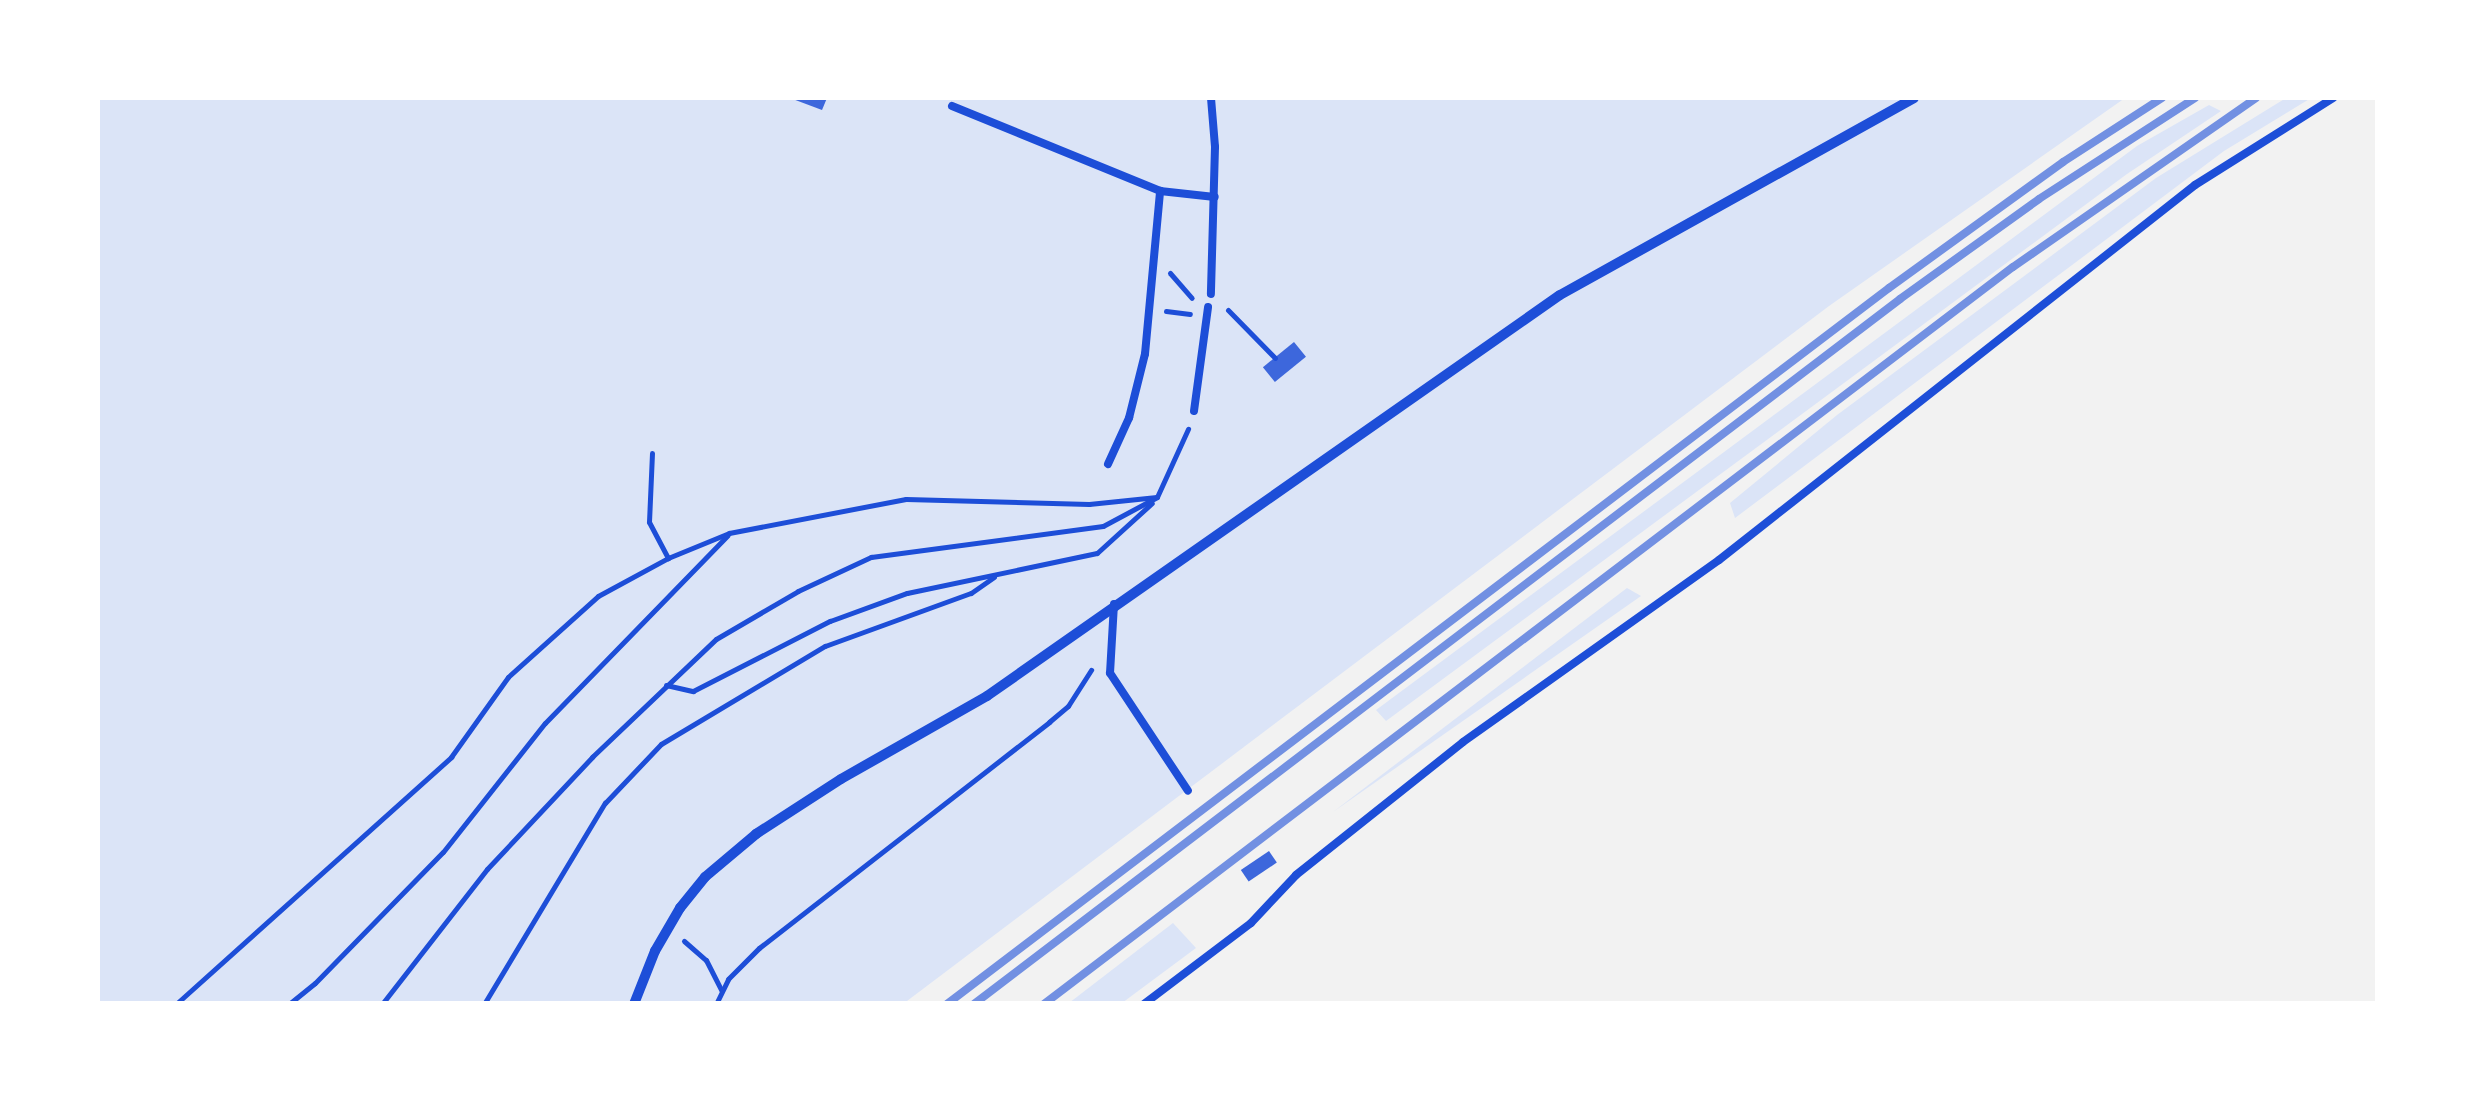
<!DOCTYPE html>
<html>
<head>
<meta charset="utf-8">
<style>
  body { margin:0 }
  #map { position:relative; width:2475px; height:1101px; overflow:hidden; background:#f2f2f2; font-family:"Public Sans",sans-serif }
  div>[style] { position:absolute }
  .green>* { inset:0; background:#dbe4f7 }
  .building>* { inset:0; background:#3d67dc; transform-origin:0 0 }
  .path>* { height:5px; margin:-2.5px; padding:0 2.5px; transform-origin:2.5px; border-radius:2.5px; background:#1d4ed8 }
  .service>* { height:8px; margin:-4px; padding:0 4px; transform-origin:4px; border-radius:4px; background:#1d4ed8 }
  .minor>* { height:10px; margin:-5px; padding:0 5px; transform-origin:5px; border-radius:5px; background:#1d4ed8 }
  .rail>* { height:8px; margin:-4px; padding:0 4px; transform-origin:4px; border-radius:4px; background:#7290e2 }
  span { translate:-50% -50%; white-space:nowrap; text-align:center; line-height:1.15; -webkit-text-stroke:8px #fff; paint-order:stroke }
  .frame { position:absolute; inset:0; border:100px solid #fff; pointer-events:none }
</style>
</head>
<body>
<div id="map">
  <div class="green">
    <i style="clip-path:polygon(98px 98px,2125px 98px,1829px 306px,903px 1004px,98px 1003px)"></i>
    <i style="clip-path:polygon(2286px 98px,2311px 98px,2224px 151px,1735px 518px,1730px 503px,1837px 415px,2156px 178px)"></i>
    <i style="clip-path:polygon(2209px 105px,2221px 111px,2127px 174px,1386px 721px,1376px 710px,2137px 146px)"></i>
    <i style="clip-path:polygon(1627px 588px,1641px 596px,1333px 812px)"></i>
    <i style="clip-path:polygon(1173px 923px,1196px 948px,1122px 1003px,1069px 1003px)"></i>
  </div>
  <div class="building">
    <i style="clip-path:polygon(790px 98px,827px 98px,822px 110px)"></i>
    <i style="left:1294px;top:342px;width:19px;height:40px;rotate:51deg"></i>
    <i style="left:1269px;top:851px;width:14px;height:34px;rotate:56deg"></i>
  </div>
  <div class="path">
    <i style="left:1170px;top:273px;width:33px;rotate:49deg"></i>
    <i style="left:1228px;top:310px;width:67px;rotate:45.6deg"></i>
    <i style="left:1166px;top:311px;width:24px;rotate:7deg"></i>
    <i style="left:652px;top:453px;width:69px;rotate:92.5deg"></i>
    <i style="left:649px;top:522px;width:41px;rotate:62.2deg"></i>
    <i style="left:666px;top:685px;width:28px;rotate:13deg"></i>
    <i style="left:693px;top:691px;width:154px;rotate:-27.1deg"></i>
    <i style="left:830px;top:621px;width:82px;rotate:-20deg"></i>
    <i style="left:907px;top:593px;width:194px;rotate:-11.9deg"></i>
    <i style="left:1097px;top:553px;width:74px;rotate:-42.3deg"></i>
    <i style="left:684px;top:941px;width:29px;rotate:41deg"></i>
    <i style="left:706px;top:960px;width:34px;rotate:63deg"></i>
    <i style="left:176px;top:1004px;width:370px;rotate:-41.9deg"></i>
    <i style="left:451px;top:757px;width:98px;rotate:-54.5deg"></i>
    <i style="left:508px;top:677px;width:121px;rotate:-42deg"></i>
    <i style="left:598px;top:596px;width:80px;rotate:-28.5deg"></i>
    <i style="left:668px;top:558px;width:66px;rotate:-22.3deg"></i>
    <i style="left:729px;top:533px;width:180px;rotate:-10.9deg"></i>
    <i style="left:906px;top:499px;width:183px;rotate:1.6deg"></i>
    <i style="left:1089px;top:504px;width:68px;rotate:-5.9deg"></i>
    <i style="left:289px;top:1004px;width:33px;rotate:-39deg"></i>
    <i style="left:315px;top:983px;width:183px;rotate:-45.7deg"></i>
    <i style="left:443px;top:852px;width:164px;rotate:-51.7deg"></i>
    <i style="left:545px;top:723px;width:262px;rotate:-45.8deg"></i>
    <i style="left:382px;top:1004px;width:171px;rotate:-52.1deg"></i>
    <i style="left:487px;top:869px;width:154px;rotate:-46.8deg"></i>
    <i style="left:592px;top:757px;width:171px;rotate:-43.6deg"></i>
    <i style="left:716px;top:639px;width:95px;rotate:-30.3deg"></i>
    <i style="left:798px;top:591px;width:81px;rotate:-25deg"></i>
    <i style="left:871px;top:557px;width:234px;rotate:-7.6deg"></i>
    <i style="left:1103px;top:526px;width:61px;rotate:-28.2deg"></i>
    <i style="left:1157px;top:497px;width:75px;rotate:-65.5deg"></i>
    <i style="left:484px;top:1004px;width:235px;rotate:-59deg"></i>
    <i style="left:605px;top:803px;width:81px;rotate:-46.5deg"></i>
    <i style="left:661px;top:744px;width:191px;rotate:-30.9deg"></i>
    <i style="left:825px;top:646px;width:155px;rotate:-20deg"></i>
    <i style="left:971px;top:593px;width:28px;rotate:-35deg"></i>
    <i style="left:716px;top:1004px;width:28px;rotate:-64deg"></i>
    <i style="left:728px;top:979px;width:44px;rotate:-45deg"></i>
    <i style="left:759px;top:948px;width:368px;rotate:-37.9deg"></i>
    <i style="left:1049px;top:722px;width:25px;rotate:-40deg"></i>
    <i style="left:1068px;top:706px;width:43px;rotate:-57.4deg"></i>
  </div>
  <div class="service">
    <i style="left:1211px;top:98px;width:49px;rotate:85.3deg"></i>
    <i style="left:1215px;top:147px;width:147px;rotate:91.6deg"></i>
    <i style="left:952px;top:106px;width:225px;rotate:22.2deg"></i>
    <i style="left:1160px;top:191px;width:55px;rotate:6.2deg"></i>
    <i style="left:1194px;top:411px;width:105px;rotate:-82.3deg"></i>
    <i style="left:1108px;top:464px;width:51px;rotate:-65.5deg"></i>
    <i style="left:1129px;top:418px;width:66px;rotate:-76deg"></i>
    <i style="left:1145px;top:354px;width:164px;rotate:-84.7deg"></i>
    <i style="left:1114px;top:604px;width:69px;rotate:93.3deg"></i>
    <i style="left:1110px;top:673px;width:141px;rotate:56.5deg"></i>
    <i style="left:1144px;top:1004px;width:134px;rotate:-37.1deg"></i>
    <i style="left:1251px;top:923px;width:66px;rotate:-46.8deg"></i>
    <i style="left:1296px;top:875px;width:213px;rotate:-38.5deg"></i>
    <i style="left:1463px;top:742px;width:314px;rotate:-35.4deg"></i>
    <i style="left:1719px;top:560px;width:606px;rotate:-38.23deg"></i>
    <i style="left:2195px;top:185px;width:163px;rotate:-32.2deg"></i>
  </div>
  <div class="minor">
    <i style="left:634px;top:1004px;width:57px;rotate:-68.4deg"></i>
    <i style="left:655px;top:951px;width:50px;rotate:-59.8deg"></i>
    <i style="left:680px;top:908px;width:40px;rotate:-51deg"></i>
    <i style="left:705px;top:877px;width:67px;rotate:-40.1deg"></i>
    <i style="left:756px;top:834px;width:101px;rotate:-32.9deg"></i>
    <i style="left:841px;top:779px;width:168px;rotate:-29.6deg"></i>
    <i style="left:987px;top:696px;width:699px;rotate:-34.99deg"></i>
    <i style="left:1560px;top:295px;width:405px;rotate:-29.1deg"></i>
  </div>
  <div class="rail">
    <i style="left:947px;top:1004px;width:1183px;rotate:-37.24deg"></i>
    <i style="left:1889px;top:288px;width:215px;rotate:-35.9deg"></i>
    <i style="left:2063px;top:162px;width:118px;rotate:-32.9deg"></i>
    <i style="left:974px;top:1004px;width:1164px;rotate:-37.28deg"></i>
    <i style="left:1900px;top:299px;width:171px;rotate:-35.7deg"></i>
    <i style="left:2039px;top:199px;width:186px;rotate:-32.9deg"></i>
    <i style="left:1044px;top:1004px;width:1217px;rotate:-37.26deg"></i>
    <i style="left:2013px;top:267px;width:296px;rotate:-34.8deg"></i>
  </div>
  <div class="frame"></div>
</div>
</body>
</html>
